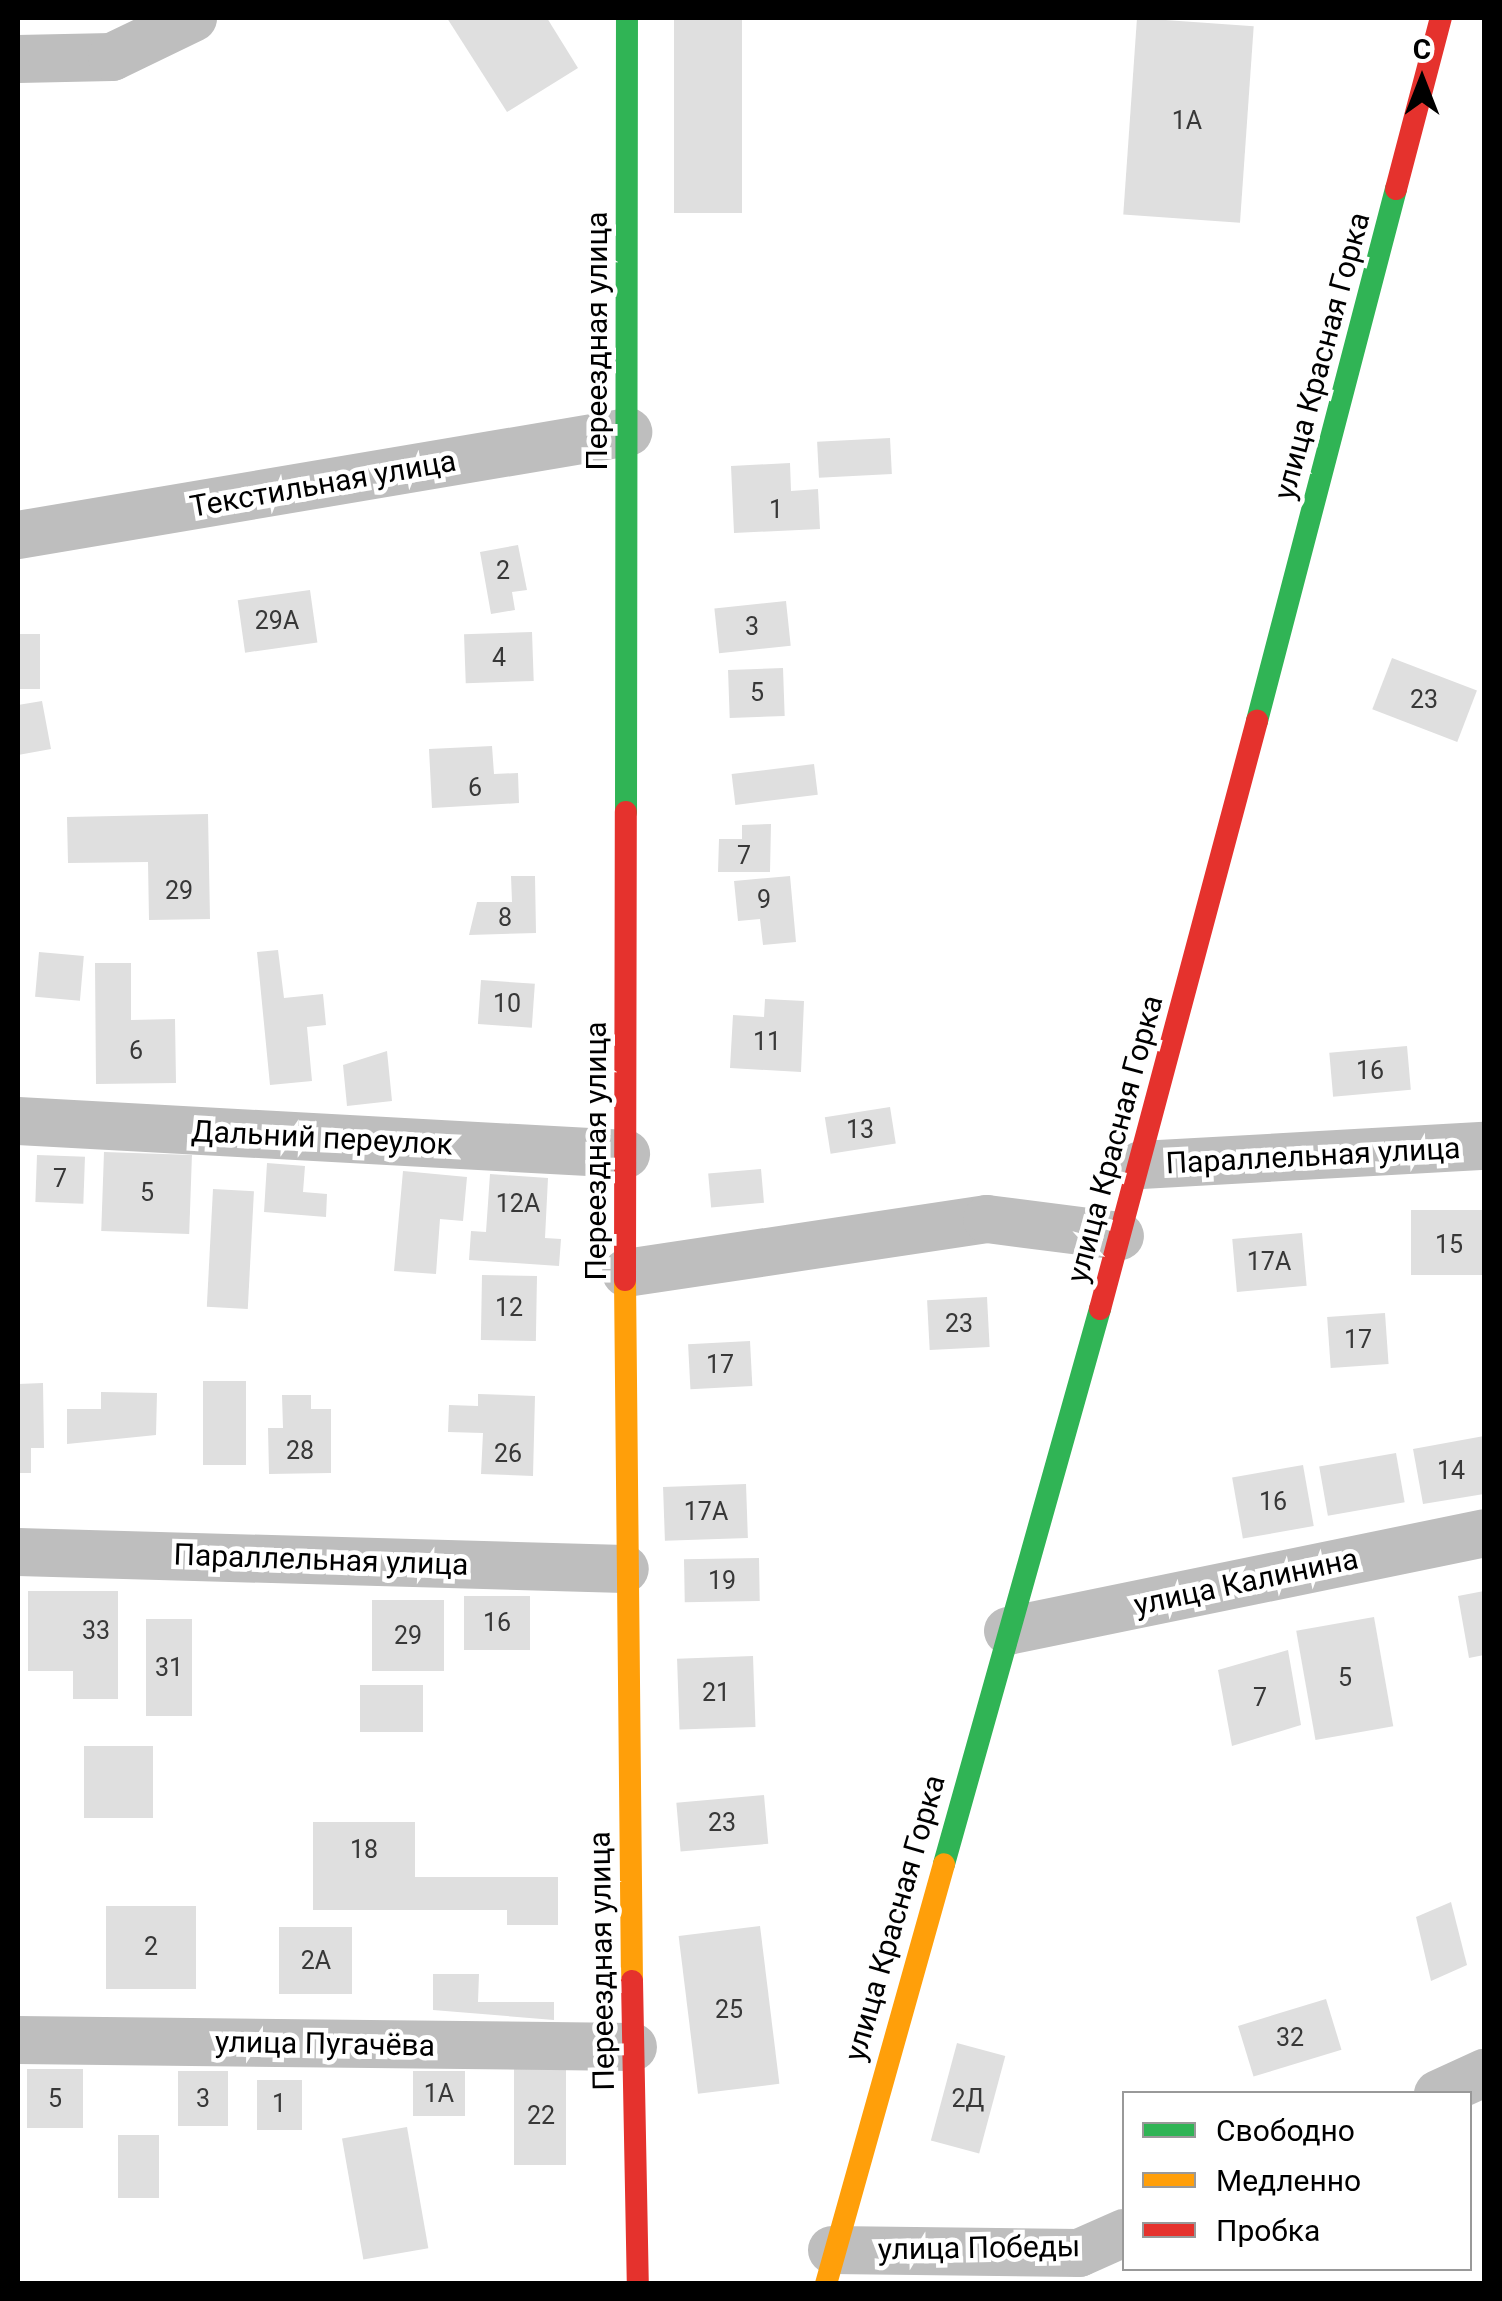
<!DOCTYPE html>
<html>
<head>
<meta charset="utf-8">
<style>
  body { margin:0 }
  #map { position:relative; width:1502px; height:2301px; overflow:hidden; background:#fff; font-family:Roboto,sans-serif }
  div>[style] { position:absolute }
  .building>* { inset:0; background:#dfdfdf; transform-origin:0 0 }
  .street>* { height:48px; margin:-24px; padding:0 24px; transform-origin:24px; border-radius:24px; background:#bebebe }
  .fast>* { height:22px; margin:-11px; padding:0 11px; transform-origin:11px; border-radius:11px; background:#30b455 }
  .slow>* { height:22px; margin:-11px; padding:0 11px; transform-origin:11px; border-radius:11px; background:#ff9f0a }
  .jam>* { height:22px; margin:-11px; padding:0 11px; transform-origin:11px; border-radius:11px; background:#e5322d }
  span { translate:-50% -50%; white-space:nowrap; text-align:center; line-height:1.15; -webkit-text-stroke:9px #fff; paint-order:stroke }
  .number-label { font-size:25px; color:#383838 }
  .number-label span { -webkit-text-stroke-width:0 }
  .street-label { font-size:30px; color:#000 }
  .frame { position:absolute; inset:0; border:20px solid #000; pointer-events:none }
  .legend { position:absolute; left:1122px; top:2091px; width:350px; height:180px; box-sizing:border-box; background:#fff; border:2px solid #999; margin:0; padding:12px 18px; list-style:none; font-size:30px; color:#000 }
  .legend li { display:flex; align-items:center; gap:20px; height:50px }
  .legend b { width:50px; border:2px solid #999 }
  .north { position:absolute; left:1372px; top:30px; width:100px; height:100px; -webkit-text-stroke:8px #fff; paint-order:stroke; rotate:0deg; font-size:28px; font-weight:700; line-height:40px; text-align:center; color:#000 }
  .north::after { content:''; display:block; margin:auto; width:35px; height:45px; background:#000; clip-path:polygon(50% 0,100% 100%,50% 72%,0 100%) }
</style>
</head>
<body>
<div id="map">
  <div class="building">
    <i style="clip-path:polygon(447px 18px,547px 18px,578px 68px,507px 112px)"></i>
    <i style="left:674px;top:18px;width:68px;height:195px"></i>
    <i style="left:1137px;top:18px;width:117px;height:197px;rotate:4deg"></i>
    <i style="left:890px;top:438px;width:36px;height:73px;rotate:87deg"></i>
    <i style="clip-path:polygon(790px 463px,791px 491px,818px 489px,820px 529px,734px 533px,731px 466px)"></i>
    <i style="clip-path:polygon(518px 545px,527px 590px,512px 592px,515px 610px,491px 614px,480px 552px)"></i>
    <i style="left:310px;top:590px;width:53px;height:73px;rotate:82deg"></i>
    <i style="left:786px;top:601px;width:45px;height:72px;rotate:84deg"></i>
    <i style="left:532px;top:632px;width:49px;height:68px;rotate:88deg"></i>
    <i style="left:18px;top:634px;width:22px;height:55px"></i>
    <i style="left:1392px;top:658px;width:91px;height:55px;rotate:21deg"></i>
    <i style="left:783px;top:668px;width:48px;height:55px;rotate:88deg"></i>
    <i style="clip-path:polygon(42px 701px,51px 749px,18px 755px,18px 705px)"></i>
    <i style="clip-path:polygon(492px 746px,494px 774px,518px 773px,519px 803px,432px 808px,429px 749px)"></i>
    <i style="left:814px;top:764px;width:31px;height:83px;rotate:83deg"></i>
    <i style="clip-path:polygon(208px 814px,210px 919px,149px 920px,148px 862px,68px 863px,67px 817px)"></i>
    <i style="clip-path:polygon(771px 824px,770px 872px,718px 872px,719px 839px,742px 839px,742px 825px)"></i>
    <i style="clip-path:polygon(511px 876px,535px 876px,536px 933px,469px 935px,477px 902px,512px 902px)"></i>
    <i style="clip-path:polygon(790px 876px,796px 942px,763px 945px,760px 919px,738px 921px,734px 881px)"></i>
    <i style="clip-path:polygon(278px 950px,284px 998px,323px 994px,326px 1025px,307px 1027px,312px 1081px,270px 1085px,257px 952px)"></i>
    <i style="left:39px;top:952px;width:45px;height:45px;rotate:5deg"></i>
    <i style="clip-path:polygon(95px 963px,131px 963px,131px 1020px,175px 1019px,176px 1083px,96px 1084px)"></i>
    <i style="left:481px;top:980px;width:54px;height:44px;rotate:4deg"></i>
    <i style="clip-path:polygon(765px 999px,804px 1001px,801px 1072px,730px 1068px,733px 1015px,764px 1017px)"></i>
    <i style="left:1407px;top:1046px;width:44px;height:78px;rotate:85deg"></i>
    <i style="clip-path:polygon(387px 1051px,392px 1101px,347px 1106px,343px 1065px)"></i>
    <i style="left:890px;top:1107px;width:37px;height:66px;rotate:81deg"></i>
    <i style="left:104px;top:1152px;width:88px;height:79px;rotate:2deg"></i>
    <i style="left:37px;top:1155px;width:48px;height:47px;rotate:2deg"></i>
    <i style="clip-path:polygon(267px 1163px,305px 1166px,303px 1192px,327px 1194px,326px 1217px,264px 1212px)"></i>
    <i style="left:761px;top:1169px;width:34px;height:53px;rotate:85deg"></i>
    <i style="clip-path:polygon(403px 1171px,467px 1177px,463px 1221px,440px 1219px,436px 1274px,394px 1271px)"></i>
    <i style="clip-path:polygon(490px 1174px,548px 1178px,545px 1238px,561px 1239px,559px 1266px,469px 1260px,471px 1231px,486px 1232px)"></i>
    <i style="left:213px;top:1189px;width:41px;height:118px;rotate:3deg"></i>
    <i style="left:1484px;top:1210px;width:65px;height:73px;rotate:90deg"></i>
    <i style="left:1302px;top:1233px;width:53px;height:70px;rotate:85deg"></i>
    <i style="left:482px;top:1275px;width:55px;height:65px;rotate:1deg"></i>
    <i style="left:987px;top:1297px;width:50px;height:60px;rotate:87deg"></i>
    <i style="left:1385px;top:1313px;width:51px;height:58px;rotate:86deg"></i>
    <i style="left:750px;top:1341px;width:45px;height:62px;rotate:87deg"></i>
    <i style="left:203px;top:1381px;width:43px;height:84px"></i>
    <i style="clip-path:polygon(43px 1383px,44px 1448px,31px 1448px,31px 1473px,18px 1473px,18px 1384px)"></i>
    <i style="clip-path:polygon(101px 1392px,157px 1393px,156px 1435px,67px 1444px,67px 1409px,101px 1409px)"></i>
    <i style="clip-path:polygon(478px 1394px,535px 1396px,533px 1476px,481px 1474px,483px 1433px,448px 1432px,449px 1405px,478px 1406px)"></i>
    <i style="clip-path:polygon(282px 1395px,311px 1395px,311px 1409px,331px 1409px,331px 1473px,269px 1474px,268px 1428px,283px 1428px)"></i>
    <i style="clip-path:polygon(1484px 1436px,1484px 1494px,1423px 1504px,1413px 1449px)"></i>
    <i style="left:1396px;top:1453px;width:50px;height:78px;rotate:80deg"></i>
    <i style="left:1303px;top:1465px;width:62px;height:72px;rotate:80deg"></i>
    <i style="left:746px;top:1484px;width:54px;height:83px;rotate:88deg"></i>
    <i style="left:759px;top:1558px;width:43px;height:75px;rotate:89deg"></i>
    <i style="clip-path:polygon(28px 1591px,118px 1591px,118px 1699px,73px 1699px,73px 1671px,28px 1671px)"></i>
    <i style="clip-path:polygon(1484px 1591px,1484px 1655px,1469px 1658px,1458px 1596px)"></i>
    <i style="left:464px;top:1596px;width:66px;height:54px"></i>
    <i style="left:372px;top:1600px;width:72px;height:71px"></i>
    <i style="left:1374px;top:1617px;width:111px;height:79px;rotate:80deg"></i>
    <i style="left:146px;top:1619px;width:46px;height:97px"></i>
    <i style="clip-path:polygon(1288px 1650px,1301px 1725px,1232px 1746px,1218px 1670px)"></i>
    <i style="left:753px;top:1656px;width:71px;height:76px;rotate:88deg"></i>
    <i style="left:360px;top:1685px;width:63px;height:47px"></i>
    <i style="left:84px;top:1746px;width:69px;height:72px"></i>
    <i style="left:764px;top:1795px;width:49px;height:88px;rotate:85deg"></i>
    <i style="clip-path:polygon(313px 1822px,415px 1822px,415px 1877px,558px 1877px,558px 1925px,507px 1925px,507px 1910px,313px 1910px)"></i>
    <i style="clip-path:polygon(1451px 1902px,1467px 1965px,1431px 1981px,1416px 1917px)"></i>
    <i style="left:106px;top:1906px;width:90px;height:83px"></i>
    <i style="left:760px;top:1926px;width:159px;height:82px;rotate:83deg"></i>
    <i style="left:279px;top:1927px;width:73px;height:67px"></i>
    <i style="clip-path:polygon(433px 1974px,479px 1974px,478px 2002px,554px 2002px,554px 2020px,433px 2010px)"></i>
    <i style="left:1326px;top:1999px;width:53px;height:92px;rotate:73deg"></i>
    <i style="left:957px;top:2043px;width:50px;height:101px;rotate:15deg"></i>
    <i style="left:514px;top:2067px;width:52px;height:98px"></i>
    <i style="left:27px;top:2069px;width:56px;height:59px"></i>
    <i style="left:178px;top:2071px;width:50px;height:55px"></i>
    <i style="left:413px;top:2071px;width:52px;height:45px"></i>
    <i style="left:257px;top:2080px;width:45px;height:50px"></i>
    <i style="left:407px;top:2127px;width:123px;height:66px;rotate:80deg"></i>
    <i style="left:118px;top:2135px;width:41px;height:63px"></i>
  </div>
  <div class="street">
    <i style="left:18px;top:59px;width:94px;rotate:-1.2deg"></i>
    <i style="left:112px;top:57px;width:90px;rotate:-25.7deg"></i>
    <i style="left:18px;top:535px;width:619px;rotate:-9.58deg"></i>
    <i style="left:18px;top:1121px;width:609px;rotate:3.11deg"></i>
    <i style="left:1141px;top:1165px;width:344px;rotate:-3.2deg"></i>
    <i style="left:626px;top:1273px;width:365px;rotate:-8.5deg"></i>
    <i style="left:987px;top:1219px;width:134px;rotate:7.3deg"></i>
    <i style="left:18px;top:1552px;width:607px;rotate:1.6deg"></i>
    <i style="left:1008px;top:1631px;width:486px;rotate:-11.6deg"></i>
    <i style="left:18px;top:2040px;width:615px;rotate:0.65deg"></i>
    <i style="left:1438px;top:2094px;width:51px;rotate:-24.5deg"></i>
    <i style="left:832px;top:2250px;width:247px;rotate:0.7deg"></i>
    <i style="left:1079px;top:2253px;width:49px;rotate:-24deg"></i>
  </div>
  <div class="fast">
    <i style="left:1257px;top:721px;width:550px;rotate:-75.36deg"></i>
    <i style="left:626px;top:812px;width:794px;rotate:-89.93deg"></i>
    <i style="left:944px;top:1864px;width:577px;rotate:-74.3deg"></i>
  </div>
  <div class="slow">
    <i style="left:625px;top:1280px;width:701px;rotate:89.43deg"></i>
    <i style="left:826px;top:2284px;width:436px;rotate:-74.3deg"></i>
  </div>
  <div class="jam">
    <i style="left:1396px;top:189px;width:177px;rotate:-75.3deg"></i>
    <i style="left:625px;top:1280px;width:468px;rotate:-89.9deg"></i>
    <i style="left:1100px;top:1309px;width:609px;rotate:-75.05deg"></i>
    <i style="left:632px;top:1981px;width:303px;rotate:88.9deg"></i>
  </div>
  <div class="number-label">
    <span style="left:1187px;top:121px">1А</span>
    <span style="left:776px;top:510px">1</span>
    <span style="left:503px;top:571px">2</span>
    <span style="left:277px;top:621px">29А</span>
    <span style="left:752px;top:627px">3</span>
    <span style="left:499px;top:658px">4</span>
    <span style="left:757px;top:693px">5</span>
    <span style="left:1424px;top:700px">23</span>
    <span style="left:475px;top:788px">6</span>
    <span style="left:744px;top:856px">7</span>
    <span style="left:179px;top:891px">29</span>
    <span style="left:764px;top:900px">9</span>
    <span style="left:505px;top:918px">8</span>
    <span style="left:507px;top:1004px">10</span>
    <span style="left:767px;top:1042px">11</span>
    <span style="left:136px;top:1051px">6</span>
    <span style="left:1370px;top:1071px">16</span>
    <span style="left:860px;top:1130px">13</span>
    <span style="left:60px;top:1179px">7</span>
    <span style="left:147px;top:1193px">5</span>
    <span style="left:518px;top:1204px">12А</span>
    <span style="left:1449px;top:1245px">15</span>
    <span style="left:1269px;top:1262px">17А</span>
    <span style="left:509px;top:1308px">12</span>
    <span style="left:959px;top:1324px">23</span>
    <span style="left:1358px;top:1340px">17</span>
    <span style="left:720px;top:1365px">17</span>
    <span style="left:300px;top:1451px">28</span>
    <span style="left:508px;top:1454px">26</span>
    <span style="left:1451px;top:1471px">14</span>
    <span style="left:1273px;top:1502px">16</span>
    <span style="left:706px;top:1512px">17А</span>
    <span style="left:722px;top:1581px">19</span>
    <span style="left:497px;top:1623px">16</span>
    <span style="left:96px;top:1631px">33</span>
    <span style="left:408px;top:1636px">29</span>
    <span style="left:169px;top:1668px">31</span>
    <span style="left:1345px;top:1678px">5</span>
    <span style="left:716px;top:1693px">21</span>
    <span style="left:1260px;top:1698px">7</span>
    <span style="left:722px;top:1823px">23</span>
    <span style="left:364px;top:1850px">18</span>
    <span style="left:151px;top:1947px">2</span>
    <span style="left:316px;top:1961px">2А</span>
    <span style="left:729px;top:2010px">25</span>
    <span style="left:1290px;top:2038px">32</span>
    <span style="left:439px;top:2094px">1А</span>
    <span style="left:55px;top:2099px">5</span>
    <span style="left:203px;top:2099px">3</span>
    <span style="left:968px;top:2099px">2Д</span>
    <span style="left:279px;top:2104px">1</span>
    <span style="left:541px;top:2116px">22</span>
  </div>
  <div class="street-label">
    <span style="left:597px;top:341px;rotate:-90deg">Переездная улица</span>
    <span style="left:1322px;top:356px;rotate:-75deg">улица Красная Горка</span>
    <span style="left:323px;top:484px;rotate:-10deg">Текстильная улица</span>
    <span style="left:322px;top:1138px;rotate:3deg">Дальний переулок</span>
    <span style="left:1115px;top:1139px;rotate:-75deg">улица Красная Горка</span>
    <span style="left:596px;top:1151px;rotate:-90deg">Переездная улица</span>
    <span style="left:1313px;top:1156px;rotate:-3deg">Параллельная улица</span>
    <span style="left:321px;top:1560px;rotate:2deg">Параллельная улица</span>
    <span style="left:1246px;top:1582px;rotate:-12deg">улица Калинина</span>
    <span style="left:895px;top:1918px;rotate:-74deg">улица Красная Горка</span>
    <span style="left:602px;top:1961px;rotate:-91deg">Переездная улица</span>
    <span style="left:325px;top:2044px;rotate:1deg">улица Пугачёва</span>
    <span style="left:979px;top:2248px;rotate:-1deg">улица Победы</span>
  </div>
  <div class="frame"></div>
  <ul class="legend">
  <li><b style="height:12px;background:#30b455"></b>Свободно</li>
  <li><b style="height:12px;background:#ff9f0a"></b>Медленно</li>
  <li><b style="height:12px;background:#e5322d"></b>Пробка</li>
  </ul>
  <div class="north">С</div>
</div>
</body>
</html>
